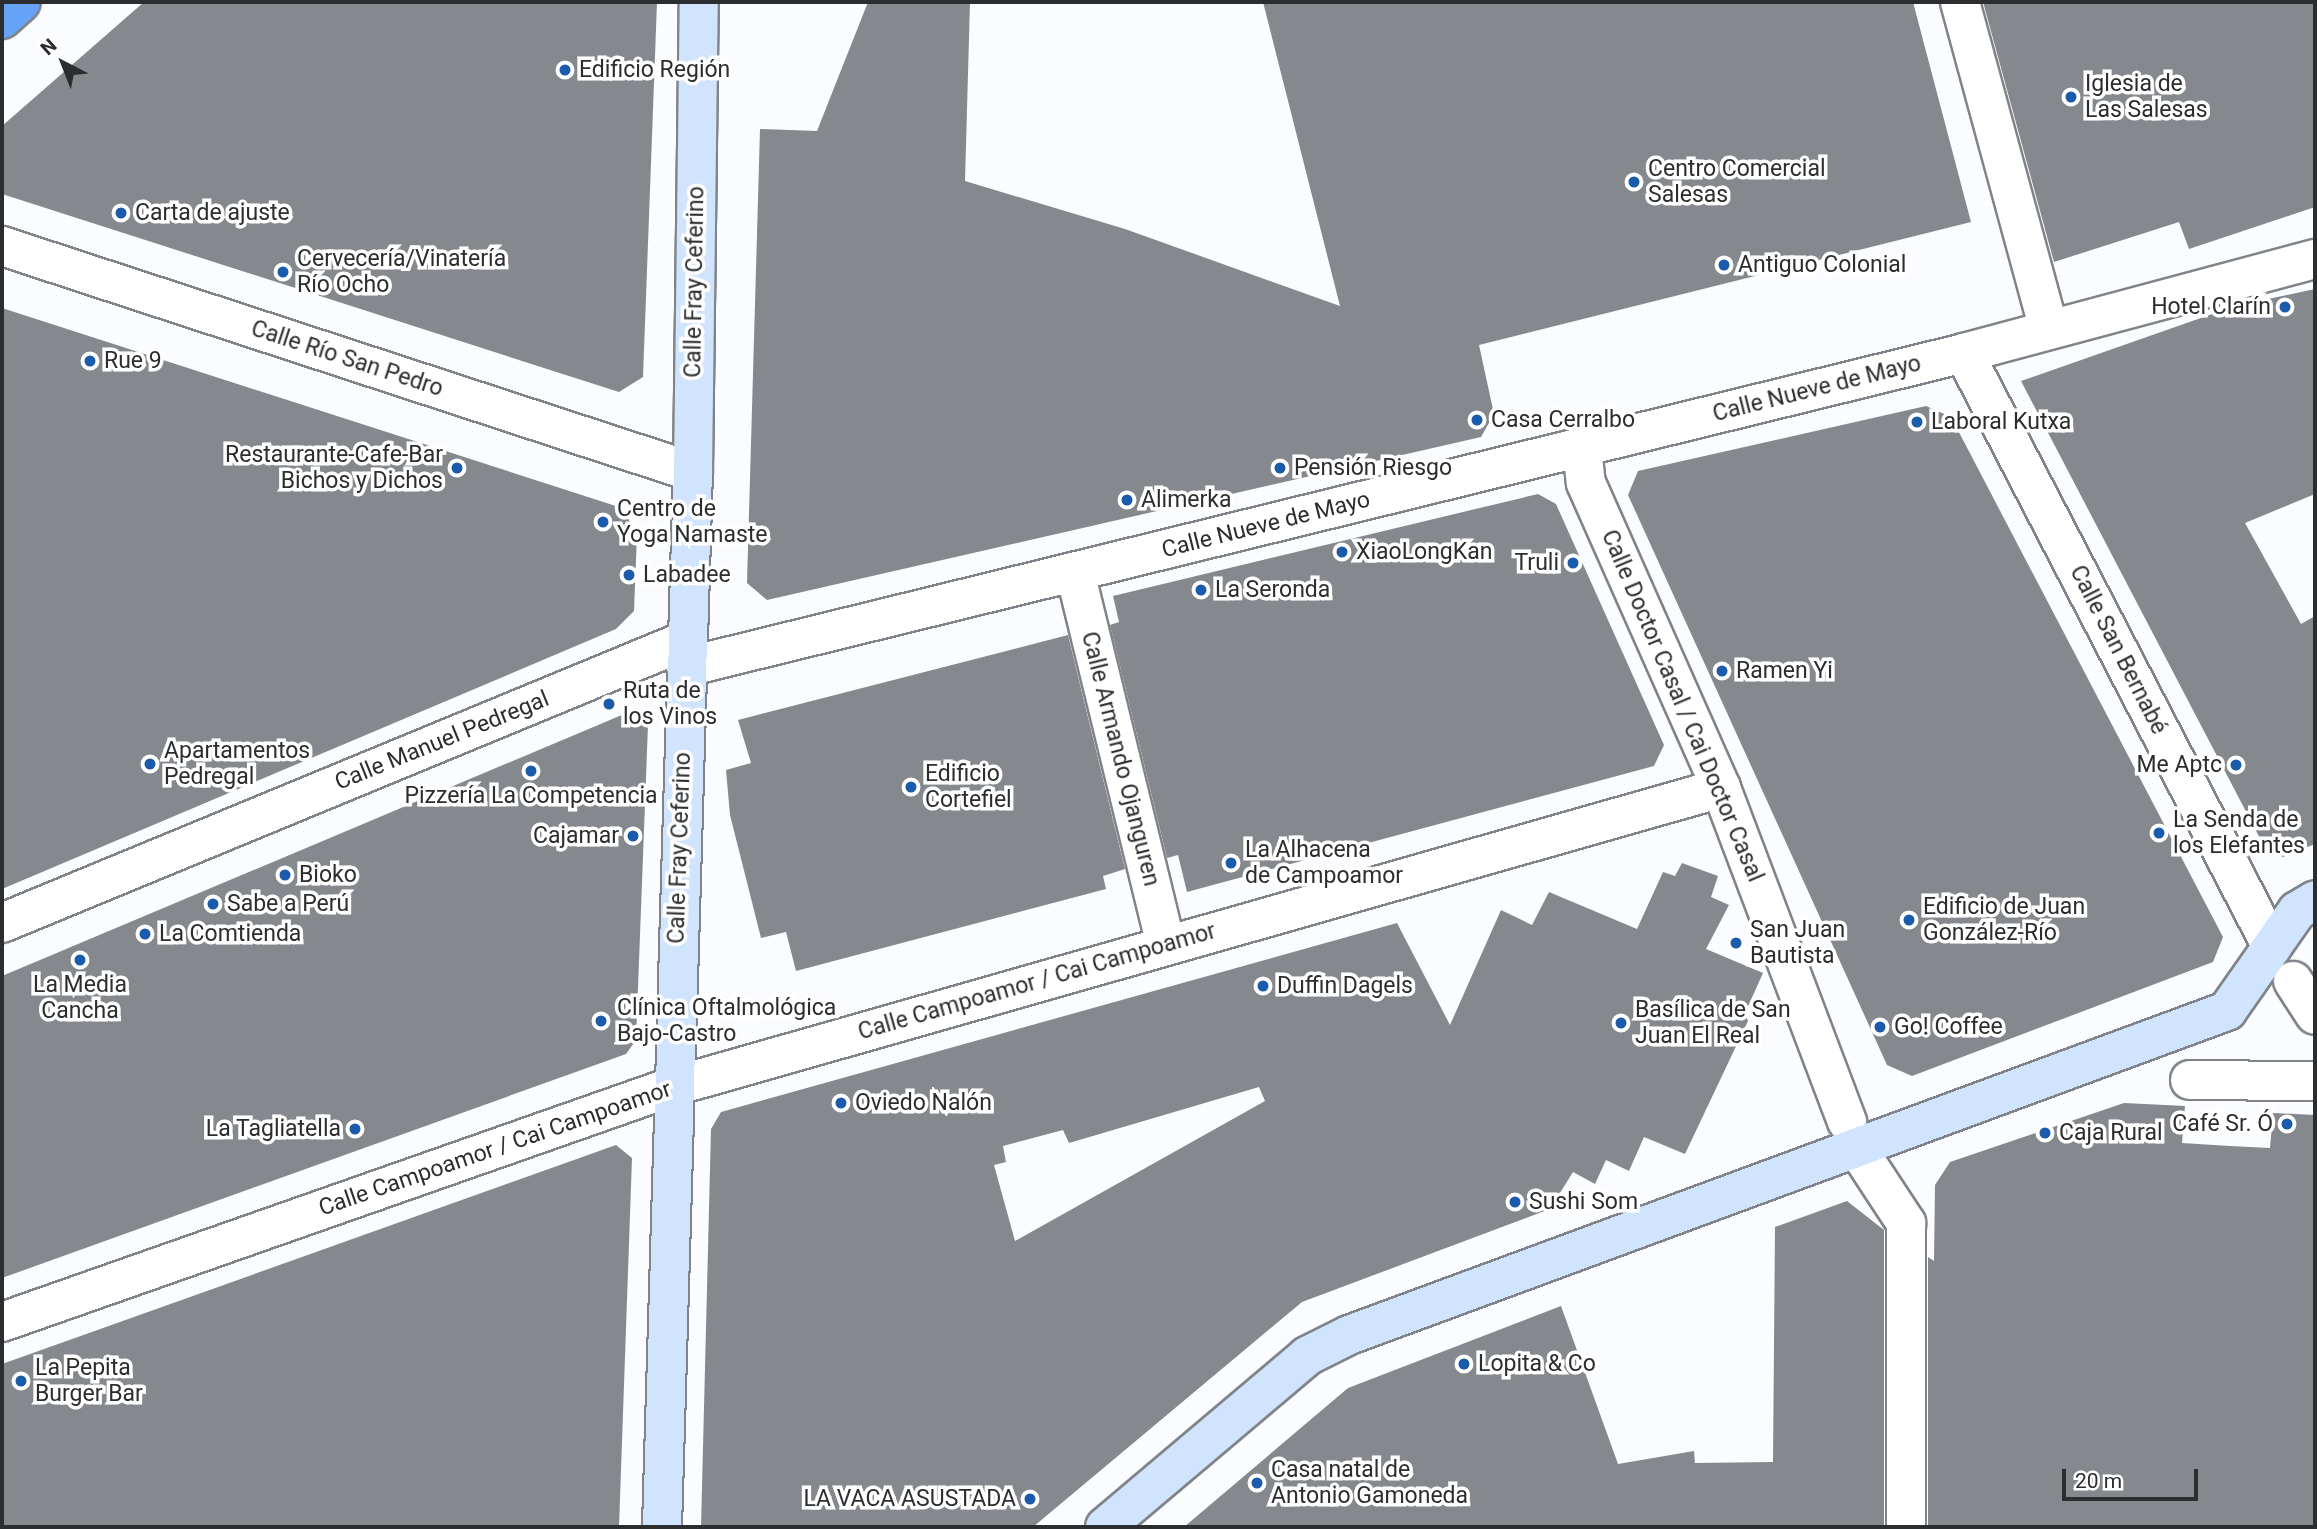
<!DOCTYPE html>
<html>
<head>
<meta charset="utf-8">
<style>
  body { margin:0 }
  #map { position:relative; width:2317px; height:1529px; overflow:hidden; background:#fafcff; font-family:Roboto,sans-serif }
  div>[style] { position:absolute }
  .building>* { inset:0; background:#85888d }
  .roads { filter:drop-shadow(2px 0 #808489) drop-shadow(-2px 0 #808489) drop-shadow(0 2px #808489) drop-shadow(0 -2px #808489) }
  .street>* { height:38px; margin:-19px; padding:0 19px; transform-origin:19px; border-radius:19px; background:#fff }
  .secondary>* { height:38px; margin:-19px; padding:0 19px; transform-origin:19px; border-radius:19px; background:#d1e4fd }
  .highway>* { height:38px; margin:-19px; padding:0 19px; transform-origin:19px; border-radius:19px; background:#67a4f7 }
  .dots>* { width:19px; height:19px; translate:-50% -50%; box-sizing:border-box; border:4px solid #fff; border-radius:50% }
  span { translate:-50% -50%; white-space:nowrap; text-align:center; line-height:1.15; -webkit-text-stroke:7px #fff; paint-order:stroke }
  .poi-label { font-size:23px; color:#2b2d2f }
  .left { translate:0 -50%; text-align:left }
  .right { translate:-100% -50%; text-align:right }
  .street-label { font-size:23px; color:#2b2d2f }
  .frame { position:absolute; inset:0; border:4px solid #2b2d2f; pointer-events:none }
  .north { position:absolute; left:28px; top:28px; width:70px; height:70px; -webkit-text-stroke:5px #fff; paint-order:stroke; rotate:318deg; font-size:19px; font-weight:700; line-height:28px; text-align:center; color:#2b2d2f }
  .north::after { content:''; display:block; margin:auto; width:24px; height:32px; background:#2b2d2f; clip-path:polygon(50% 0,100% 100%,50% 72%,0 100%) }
  .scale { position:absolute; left:2062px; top:1469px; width:136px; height:32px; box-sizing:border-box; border:4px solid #2b2d2f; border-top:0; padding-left:9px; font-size:21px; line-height:24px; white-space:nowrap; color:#2b2d2f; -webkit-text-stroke:5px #fff; paint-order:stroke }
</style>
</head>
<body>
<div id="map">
  <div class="building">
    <i style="clip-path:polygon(144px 2px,657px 2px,643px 377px,619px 392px,2px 194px,2px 126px)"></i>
    <i style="clip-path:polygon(868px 2px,970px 2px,965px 181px,1125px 229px,1340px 306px,1263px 2px,1913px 2px,1971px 222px,1479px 345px,1494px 414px,1481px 437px,767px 600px,747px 583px,760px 129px,817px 131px)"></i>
    <i style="clip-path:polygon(1983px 2px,2315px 2px,2315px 207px,2189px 249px,2179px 222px,2054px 262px)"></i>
    <i style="clip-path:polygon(2315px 289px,2315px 494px,2245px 523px,2301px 624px,2315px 616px,2315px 844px,2283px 857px,2264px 846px,2021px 381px,2235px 306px)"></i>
    <i style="clip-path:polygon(2px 308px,622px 508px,637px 534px,634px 611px,616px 629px,2px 889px)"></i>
    <i style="clip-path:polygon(1926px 406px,1951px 417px,2223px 937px,2213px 962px,1912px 1076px,1887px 1065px,1628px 495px,1638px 471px)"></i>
    <i style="clip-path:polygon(1538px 494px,1556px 504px,1664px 745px,1654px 766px,1187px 892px,1178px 855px,1167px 858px,1110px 625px,1119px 622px,1113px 596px)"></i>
    <i style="clip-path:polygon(1068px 635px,1125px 869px,1103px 876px,1106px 889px,796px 971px,786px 932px,761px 938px,730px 815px,726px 770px,751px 763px,738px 720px)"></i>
    <i style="clip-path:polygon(629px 712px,648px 725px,636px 1040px,626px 1054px,2px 1278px,2px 976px)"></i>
    <i style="clip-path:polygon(evenodd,1682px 863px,1718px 876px,1711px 897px,1729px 905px,1706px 949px,1763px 973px,1745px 1013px,1748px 1021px,1685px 1154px,1644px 1137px,1629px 1171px,1606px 1160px,1595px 1184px,1573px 1172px,1550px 1209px,1302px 1302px,1033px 1527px,701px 1527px,711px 1129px,721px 1112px,1397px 923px,1450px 1025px,1501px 910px,1532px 925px,1549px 892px,1637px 929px,1663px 872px,1675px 876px,1682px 863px,1259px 1087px,1265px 1101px,1015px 1241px,994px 1165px,1006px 1162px,1003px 1146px,1063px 1130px,1069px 1143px,1259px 1087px)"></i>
    <i style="clip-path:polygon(2124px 1103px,2185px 1106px,2182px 1143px,2230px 1146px,2270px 1148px,2273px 1113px,2315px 1115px,2315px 1527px,1928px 1527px,1928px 1257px,1934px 1261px,1935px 1185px,1950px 1162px)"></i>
    <i style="clip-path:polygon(616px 1145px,632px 1158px,619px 1527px,4px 1527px,2px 1364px)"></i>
    <i style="clip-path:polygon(1847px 1201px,1884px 1230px,1884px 1527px,1184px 1527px,1348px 1388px,1561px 1306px,1618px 1464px,1694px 1451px,1695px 1463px,1773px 1462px,1775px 1227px)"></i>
  </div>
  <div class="roads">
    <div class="street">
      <i style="left:1960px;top:2px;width:339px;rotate:74.8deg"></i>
      <i style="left:2px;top:246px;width:727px;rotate:18.11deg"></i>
      <i style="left:1964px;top:353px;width:669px;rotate:62.59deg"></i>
      <i style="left:1582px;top:447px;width:36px;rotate:84deg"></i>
      <i style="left:1586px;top:483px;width:334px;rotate:66.1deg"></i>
      <i style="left:1721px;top:788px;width:357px;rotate:69.3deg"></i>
      <i style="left:1075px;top:572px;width:384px;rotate:76.3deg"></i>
      <i style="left:686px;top:667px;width:1316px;rotate:-13.8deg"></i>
      <i style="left:1964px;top:353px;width:363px;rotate:-15deg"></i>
      <i style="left:2px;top:923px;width:741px;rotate:-22.45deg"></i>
      <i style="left:2293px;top:981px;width:40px;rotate:57.1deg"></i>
      <i style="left:2190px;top:1080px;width:125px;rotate:0.5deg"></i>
      <i style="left:1864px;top:1159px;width:77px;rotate:56.7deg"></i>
      <i style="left:1906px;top:1223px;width:304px;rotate:90deg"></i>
      <i style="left:2px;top:1322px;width:709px;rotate:-19.35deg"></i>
      <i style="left:671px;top:1087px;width:1092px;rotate:-15.89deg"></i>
    </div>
    <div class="secondary">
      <i style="left:662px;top:1527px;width:1055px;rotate:-88.32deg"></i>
      <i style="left:693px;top:472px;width:470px;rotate:-89.3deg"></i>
      <i style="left:1105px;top:1527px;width:265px;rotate:-40.2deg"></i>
      <i style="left:1307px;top:1356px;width:47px;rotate:-26.6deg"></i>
      <i style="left:1349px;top:1335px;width:936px;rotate:-20.26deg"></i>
      <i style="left:2227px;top:1011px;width:122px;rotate:-55deg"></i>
      <i style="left:2297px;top:911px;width:21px;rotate:-31deg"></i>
    </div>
    <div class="highway">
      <i style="left:2px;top:19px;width:25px;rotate:-42deg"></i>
    </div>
  </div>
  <div class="dots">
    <i style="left:565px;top:70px;background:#1b5bac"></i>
    <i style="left:2071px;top:97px;background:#1b5bac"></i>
    <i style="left:1634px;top:182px;background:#1b5bac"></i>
    <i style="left:121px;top:213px;background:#1b5bac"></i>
    <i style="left:1724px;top:265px;background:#1b5bac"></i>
    <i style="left:283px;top:272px;background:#1b5bac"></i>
    <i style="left:2285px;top:307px;background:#1b5bac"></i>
    <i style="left:90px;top:361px;background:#1b5bac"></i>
    <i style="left:1477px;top:420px;background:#1b5bac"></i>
    <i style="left:1917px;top:422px;background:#1b5bac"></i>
    <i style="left:457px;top:468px;background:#1b5bac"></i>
    <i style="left:1280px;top:468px;background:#1b5bac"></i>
    <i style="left:1127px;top:500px;background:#1b5bac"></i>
    <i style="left:603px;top:522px;background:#1b5bac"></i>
    <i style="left:1342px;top:552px;background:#1b5bac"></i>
    <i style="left:1573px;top:563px;background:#1b5bac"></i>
    <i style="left:629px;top:575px;background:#1b5bac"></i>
    <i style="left:1201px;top:590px;background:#1b5bac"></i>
    <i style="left:1722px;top:671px;background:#1b5bac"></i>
    <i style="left:609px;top:704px;background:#1b5bac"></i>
    <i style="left:150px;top:764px;background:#1b5bac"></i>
    <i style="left:2236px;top:765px;background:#1b5bac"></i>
    <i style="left:531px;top:771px;background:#1b5bac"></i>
    <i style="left:911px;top:787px;background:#1b5bac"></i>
    <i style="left:2159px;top:833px;background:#1b5bac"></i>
    <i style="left:633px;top:836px;background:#1b5bac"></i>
    <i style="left:1231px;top:863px;background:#1b5bac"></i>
    <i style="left:285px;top:875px;background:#1b5bac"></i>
    <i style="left:213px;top:904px;background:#1b5bac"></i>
    <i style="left:1909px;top:920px;background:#1b5bac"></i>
    <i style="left:145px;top:934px;background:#1b5bac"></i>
    <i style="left:1736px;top:943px;background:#1b5bac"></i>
    <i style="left:80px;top:960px;background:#1b5bac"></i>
    <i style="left:1263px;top:986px;background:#1b5bac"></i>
    <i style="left:601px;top:1021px;background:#1b5bac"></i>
    <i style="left:1621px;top:1023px;background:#1b5bac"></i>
    <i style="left:1880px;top:1027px;background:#1b5bac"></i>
    <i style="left:841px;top:1103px;background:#1b5bac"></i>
    <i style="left:2287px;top:1124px;background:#1b5bac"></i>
    <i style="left:355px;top:1129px;background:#1b5bac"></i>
    <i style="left:2045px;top:1133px;background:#1b5bac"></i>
    <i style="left:1515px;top:1202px;background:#1b5bac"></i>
    <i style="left:1464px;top:1364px;background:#1b5bac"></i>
    <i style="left:21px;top:1381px;background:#1b5bac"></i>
    <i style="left:1257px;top:1483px;background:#1b5bac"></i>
    <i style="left:1030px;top:1499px;background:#1b5bac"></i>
  </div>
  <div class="poi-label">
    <span class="left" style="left:579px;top:70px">Edificio Región</span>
    <span class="left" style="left:2085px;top:97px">Iglesia de<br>Las Salesas</span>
    <span class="left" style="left:1648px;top:182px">Centro Comercial<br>Salesas</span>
    <span class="left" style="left:135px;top:213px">Carta de ajuste</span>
    <span class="left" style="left:297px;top:272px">Cervecería/Vinatería<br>Río Ocho</span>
    <span class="left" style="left:1738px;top:265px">Antiguo Colonial</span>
    <span class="right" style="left:2271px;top:307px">Hotel Clarín</span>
    <span class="left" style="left:104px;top:361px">Rue 9</span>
    <span class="left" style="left:1491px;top:420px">Casa Cerralbo</span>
    <span class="left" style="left:1931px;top:422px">Laboral Kutxa</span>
    <span class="right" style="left:443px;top:468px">Restaurante-Cafe-Bar<br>Bichos y Dichos</span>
    <span class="left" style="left:1294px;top:468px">Pensión Riesgo</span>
    <span class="left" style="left:1141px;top:500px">Alimerka</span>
    <span class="left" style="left:617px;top:522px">Centro de<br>Yoga Namaste</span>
    <span class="left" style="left:1356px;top:552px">XiaoLongKan</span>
    <span class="right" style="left:1559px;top:563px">Truli</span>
    <span class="left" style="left:643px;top:575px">Labadee</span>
    <span class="left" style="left:1215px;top:590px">La Seronda</span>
    <span class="left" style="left:1736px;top:671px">Ramen Yi</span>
    <span class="left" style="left:623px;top:704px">Ruta de<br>los Vinos</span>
    <span class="left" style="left:164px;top:764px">Apartamentos<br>Pedregal</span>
    <span class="right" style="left:2222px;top:765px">Me Aptc</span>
    <span class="left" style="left:925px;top:787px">Edificio<br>Cortefiel</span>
    <span style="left:531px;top:796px">Pizzería La Competencia</span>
    <span class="left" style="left:2173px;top:833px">La Senda de<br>los Elefantes</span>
    <span class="right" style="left:619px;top:836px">Cajamar</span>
    <span class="left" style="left:1245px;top:863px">La Alhacena<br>de Campoamor</span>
    <span class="left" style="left:299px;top:875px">Bioko</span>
    <span class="left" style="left:227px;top:904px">Sabe a Perú</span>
    <span class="left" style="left:1923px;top:920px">Edificio de Juan<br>González-Río</span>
    <span class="left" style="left:1750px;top:943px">San Juan<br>Bautista</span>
    <span class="left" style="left:159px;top:934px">La Comtienda</span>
    <span style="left:80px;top:998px">La Media<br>Cancha</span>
    <span class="left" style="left:1277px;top:986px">Duffin Dagels</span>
    <span class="left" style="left:617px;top:1021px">Clínica Oftalmológica<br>Bajo-Castro</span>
    <span class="left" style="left:1635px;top:1023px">Basílica de San<br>Juan El Real</span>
    <span class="left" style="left:1894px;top:1027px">Go! Coffee</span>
    <span class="left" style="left:855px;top:1103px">Oviedo Nalón</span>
    <span class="right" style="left:2273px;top:1124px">Café Sr. Ó</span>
    <span class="right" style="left:341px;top:1129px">La Tagliatella</span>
    <span class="left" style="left:2059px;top:1133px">Caja Rural</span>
    <span class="left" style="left:1529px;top:1202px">Sushi Som</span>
    <span class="left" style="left:1478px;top:1364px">Lopita &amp; Co</span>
    <span class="left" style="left:35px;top:1381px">La Pepita<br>Burger Bar</span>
    <span class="left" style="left:1271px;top:1483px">Casa natal de<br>Antonio Gamoneda</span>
    <span class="right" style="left:1016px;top:1499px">LA VACA ASUSTADA</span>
  </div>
  <div class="street-label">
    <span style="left:695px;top:282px;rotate:-89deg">Calle Fray Ceferino</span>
    <span style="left:347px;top:359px;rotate:18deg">Calle Río San Pedro</span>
    <span style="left:1817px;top:389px;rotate:-14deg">Calle Nueve de Mayo</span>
    <span style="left:1266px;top:525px;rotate:-14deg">Calle Nueve de Mayo</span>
    <span style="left:2118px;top:650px;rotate:63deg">Calle San Bernabé</span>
    <span style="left:1682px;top:706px;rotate:67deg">Calle Doctor Casal / Cai Doctor Casal</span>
    <span style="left:442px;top:741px;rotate:-22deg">Calle Manuel Pedregal</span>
    <span style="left:1120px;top:759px;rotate:76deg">Calle Armando Ojanguren</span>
    <span style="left:680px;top:848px;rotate:-88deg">Calle Fray Ceferino</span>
    <span style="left:1037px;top:982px;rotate:-16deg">Calle Campoamor / Cai Campoamor</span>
    <span style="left:495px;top:1149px;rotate:-19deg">Calle Campoamor / Cai Campoamor</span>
  </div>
  <div class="frame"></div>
  <div class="north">N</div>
  <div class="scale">20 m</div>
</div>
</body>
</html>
